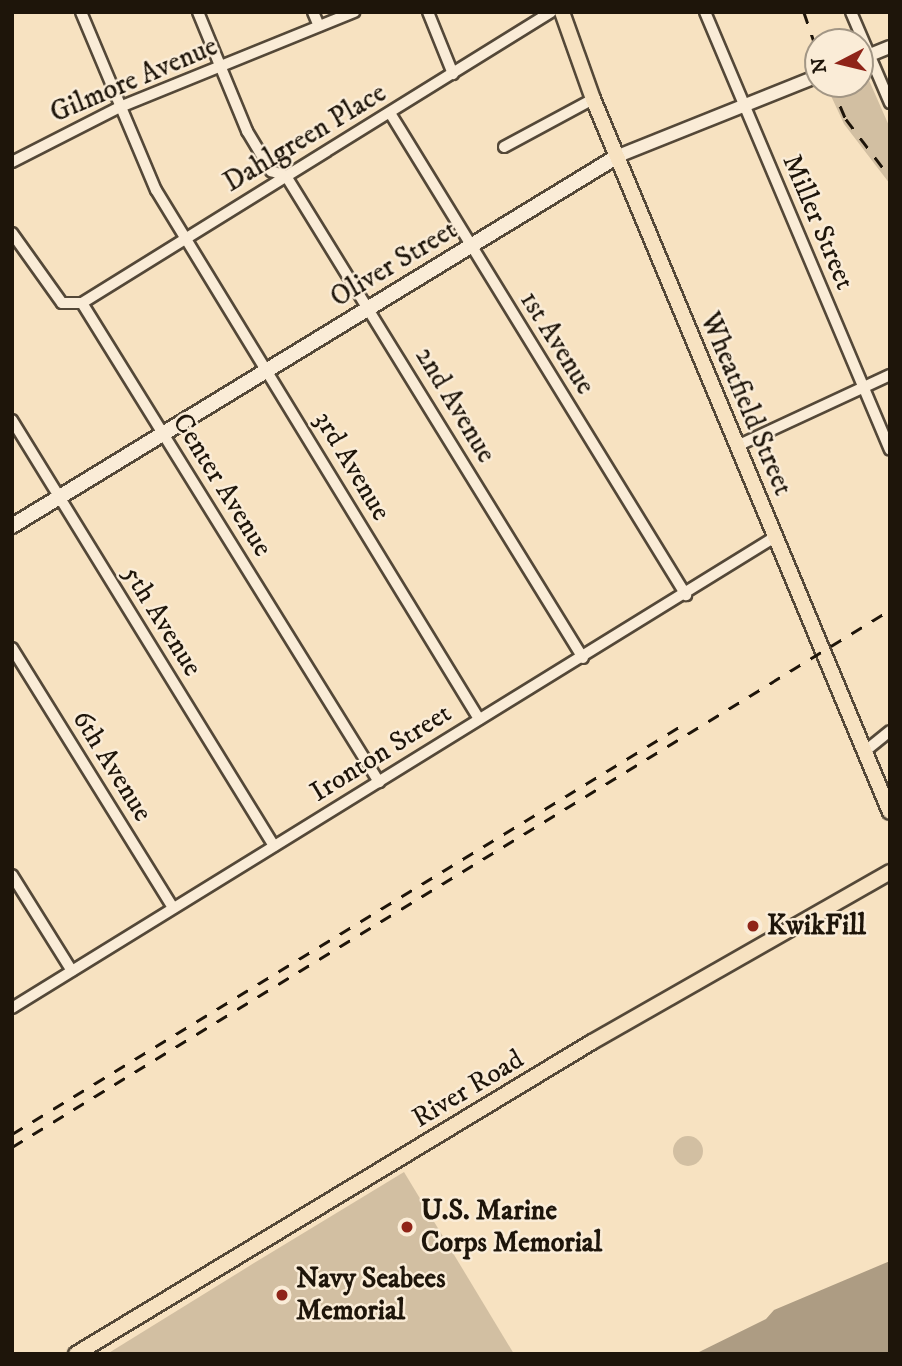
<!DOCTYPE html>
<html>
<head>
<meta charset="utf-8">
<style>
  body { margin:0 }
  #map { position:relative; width:902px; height:1366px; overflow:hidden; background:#f7e2c1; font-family:"IM FELL DW Pica",serif }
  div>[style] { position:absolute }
  .green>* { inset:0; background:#d2bfa2 }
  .round { border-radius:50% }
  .water>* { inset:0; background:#ad9c83 }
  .roads { filter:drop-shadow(2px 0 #544838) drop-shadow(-2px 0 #544838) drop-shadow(0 2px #544838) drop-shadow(0 -2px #544838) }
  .minor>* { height:10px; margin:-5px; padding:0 5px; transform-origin:5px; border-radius:5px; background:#faecd7 }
  .tertiary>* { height:12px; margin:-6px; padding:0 6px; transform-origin:6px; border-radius:6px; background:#faecd7 }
  .secondary>* { height:14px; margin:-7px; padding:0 7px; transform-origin:7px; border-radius:7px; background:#faecd7 }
  .primary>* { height:14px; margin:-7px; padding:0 7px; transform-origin:7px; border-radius:7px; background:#f7e2c1 }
  .rail>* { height:2.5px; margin-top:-1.25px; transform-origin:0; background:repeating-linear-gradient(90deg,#1e150a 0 12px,transparent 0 24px) }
  .dots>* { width:19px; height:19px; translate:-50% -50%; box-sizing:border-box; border:4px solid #faecd7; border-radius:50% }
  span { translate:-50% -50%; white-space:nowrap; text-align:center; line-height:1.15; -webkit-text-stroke:5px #faecd7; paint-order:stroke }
  .street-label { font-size:28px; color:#1e150a }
  .poi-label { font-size:28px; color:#1e150a; font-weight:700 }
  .left { translate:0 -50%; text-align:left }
  .frame { position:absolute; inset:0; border:14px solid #1e150a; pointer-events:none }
  .north { position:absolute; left:804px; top:28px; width:70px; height:70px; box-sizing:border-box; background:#faecd7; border:2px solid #a29685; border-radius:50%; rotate:263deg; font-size:19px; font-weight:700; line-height:28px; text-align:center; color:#1e150a }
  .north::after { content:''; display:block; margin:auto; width:24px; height:32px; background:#8f2418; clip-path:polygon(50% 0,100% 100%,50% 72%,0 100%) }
</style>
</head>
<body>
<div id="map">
  <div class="green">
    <i style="clip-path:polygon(864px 69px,890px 128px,890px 184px,844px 124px,826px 85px,860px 84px)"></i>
    <i class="round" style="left:673px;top:1136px;width:30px;height:30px"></i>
    <i style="clip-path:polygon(404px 1172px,514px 1354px,107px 1354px,259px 1260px)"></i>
  </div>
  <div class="water">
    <i style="clip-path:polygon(890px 1261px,890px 1354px,695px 1354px,766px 1319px,774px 1310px)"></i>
  </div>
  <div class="roads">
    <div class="minor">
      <i style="left:81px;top:12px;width:193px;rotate:67.2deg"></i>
      <i style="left:156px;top:190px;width:620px;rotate:58.59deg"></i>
      <i style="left:198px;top:12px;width:129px;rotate:67.6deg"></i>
      <i style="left:247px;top:131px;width:47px;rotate:59deg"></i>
      <i style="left:271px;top:171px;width:16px;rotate:18deg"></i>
      <i style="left:286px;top:176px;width:566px;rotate:58.36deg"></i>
      <i style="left:313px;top:12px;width:15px;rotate:67deg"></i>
      <i style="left:428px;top:12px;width:67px;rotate:68deg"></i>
      <i style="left:705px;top:12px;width:475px;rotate:67.1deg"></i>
      <i style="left:851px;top:12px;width:99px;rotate:66.8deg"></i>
      <i style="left:390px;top:113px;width:566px;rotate:58.45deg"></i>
      <i style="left:504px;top:147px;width:101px;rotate:-28.3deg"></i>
      <i style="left:12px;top:162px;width:121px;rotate:-27deg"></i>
      <i style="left:120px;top:107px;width:253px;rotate:-22.1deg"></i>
      <i style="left:12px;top:233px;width:86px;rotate:54.5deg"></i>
      <i style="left:62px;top:303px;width:20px"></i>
      <i style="left:82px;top:303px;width:564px;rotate:58.2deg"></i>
      <i style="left:82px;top:303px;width:552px;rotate:-31.82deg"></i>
      <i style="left:12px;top:420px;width:500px;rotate:58.41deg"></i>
      <i style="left:737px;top:446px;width:169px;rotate:-24.9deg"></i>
      <i style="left:12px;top:648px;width:306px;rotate:58.2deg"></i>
      <i style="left:864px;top:752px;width:33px;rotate:-39deg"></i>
      <i style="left:12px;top:875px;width:113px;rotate:58deg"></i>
      <i style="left:12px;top:1008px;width:897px;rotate:-31.69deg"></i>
    </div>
    <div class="tertiary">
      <i style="left:860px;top:59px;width:32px;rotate:-22deg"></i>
      <i style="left:618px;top:156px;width:215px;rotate:-21.8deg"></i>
    </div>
    <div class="secondary">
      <i style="left:12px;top:526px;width:710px;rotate:-31.41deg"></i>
    </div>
    <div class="primary">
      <i style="left:562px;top:12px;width:92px;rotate:70.4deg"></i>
      <i style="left:593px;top:99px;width:772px;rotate:67.39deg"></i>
      <i style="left:76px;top:1354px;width:603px;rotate:-31.16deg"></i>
      <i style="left:592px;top:1042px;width:343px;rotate:-29.7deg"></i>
    </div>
  </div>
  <div class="rail">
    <i style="left:804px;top:12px;width:43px;rotate:71.1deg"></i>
    <i style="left:831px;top:84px;width:38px;rotate:67deg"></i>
    <i style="left:846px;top:119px;width:73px;rotate:52.8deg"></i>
    <i style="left:12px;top:1134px;width:787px;rotate:-31.39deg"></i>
    <i style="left:12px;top:1147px;width:1029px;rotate:-31.45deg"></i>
  </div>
  <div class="dots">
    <i style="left:753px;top:926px;background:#8f2418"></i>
    <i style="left:407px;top:1227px;background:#8f2418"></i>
    <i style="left:282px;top:1295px;background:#8f2418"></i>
  </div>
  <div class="street-label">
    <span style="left:134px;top:80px;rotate:-23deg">Gilmore Avenue</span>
    <span style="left:305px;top:138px;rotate:-31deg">Dahlgreen Place</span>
    <span style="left:818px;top:222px;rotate:67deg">Miller Street</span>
    <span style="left:394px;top:264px;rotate:-31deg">Oliver Street</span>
    <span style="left:557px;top:343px;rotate:58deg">1st Avenue</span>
    <span style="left:746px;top:404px;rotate:67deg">Wheatfield Street</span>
    <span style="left:455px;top:405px;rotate:59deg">2nd Avenue</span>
    <span style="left:352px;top:466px;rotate:59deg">3rd Avenue</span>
    <span style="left:222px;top:485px;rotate:58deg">Center Avenue</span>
    <span style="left:162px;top:621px;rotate:58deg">5th Avenue</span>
    <span style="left:381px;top:753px;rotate:-32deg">Ironton Street</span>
    <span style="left:112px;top:766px;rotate:58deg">6th Avenue</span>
    <span style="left:468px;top:1089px;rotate:-31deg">River Road</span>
  </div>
  <div class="poi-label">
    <span class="left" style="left:767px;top:926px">KwikFill</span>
    <span class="left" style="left:421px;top:1227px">U.S. Marine<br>Corps Memorial</span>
    <span class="left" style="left:296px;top:1295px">Navy Seabees<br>Memorial</span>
  </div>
  <div class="frame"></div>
  <div class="north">N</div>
</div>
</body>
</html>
